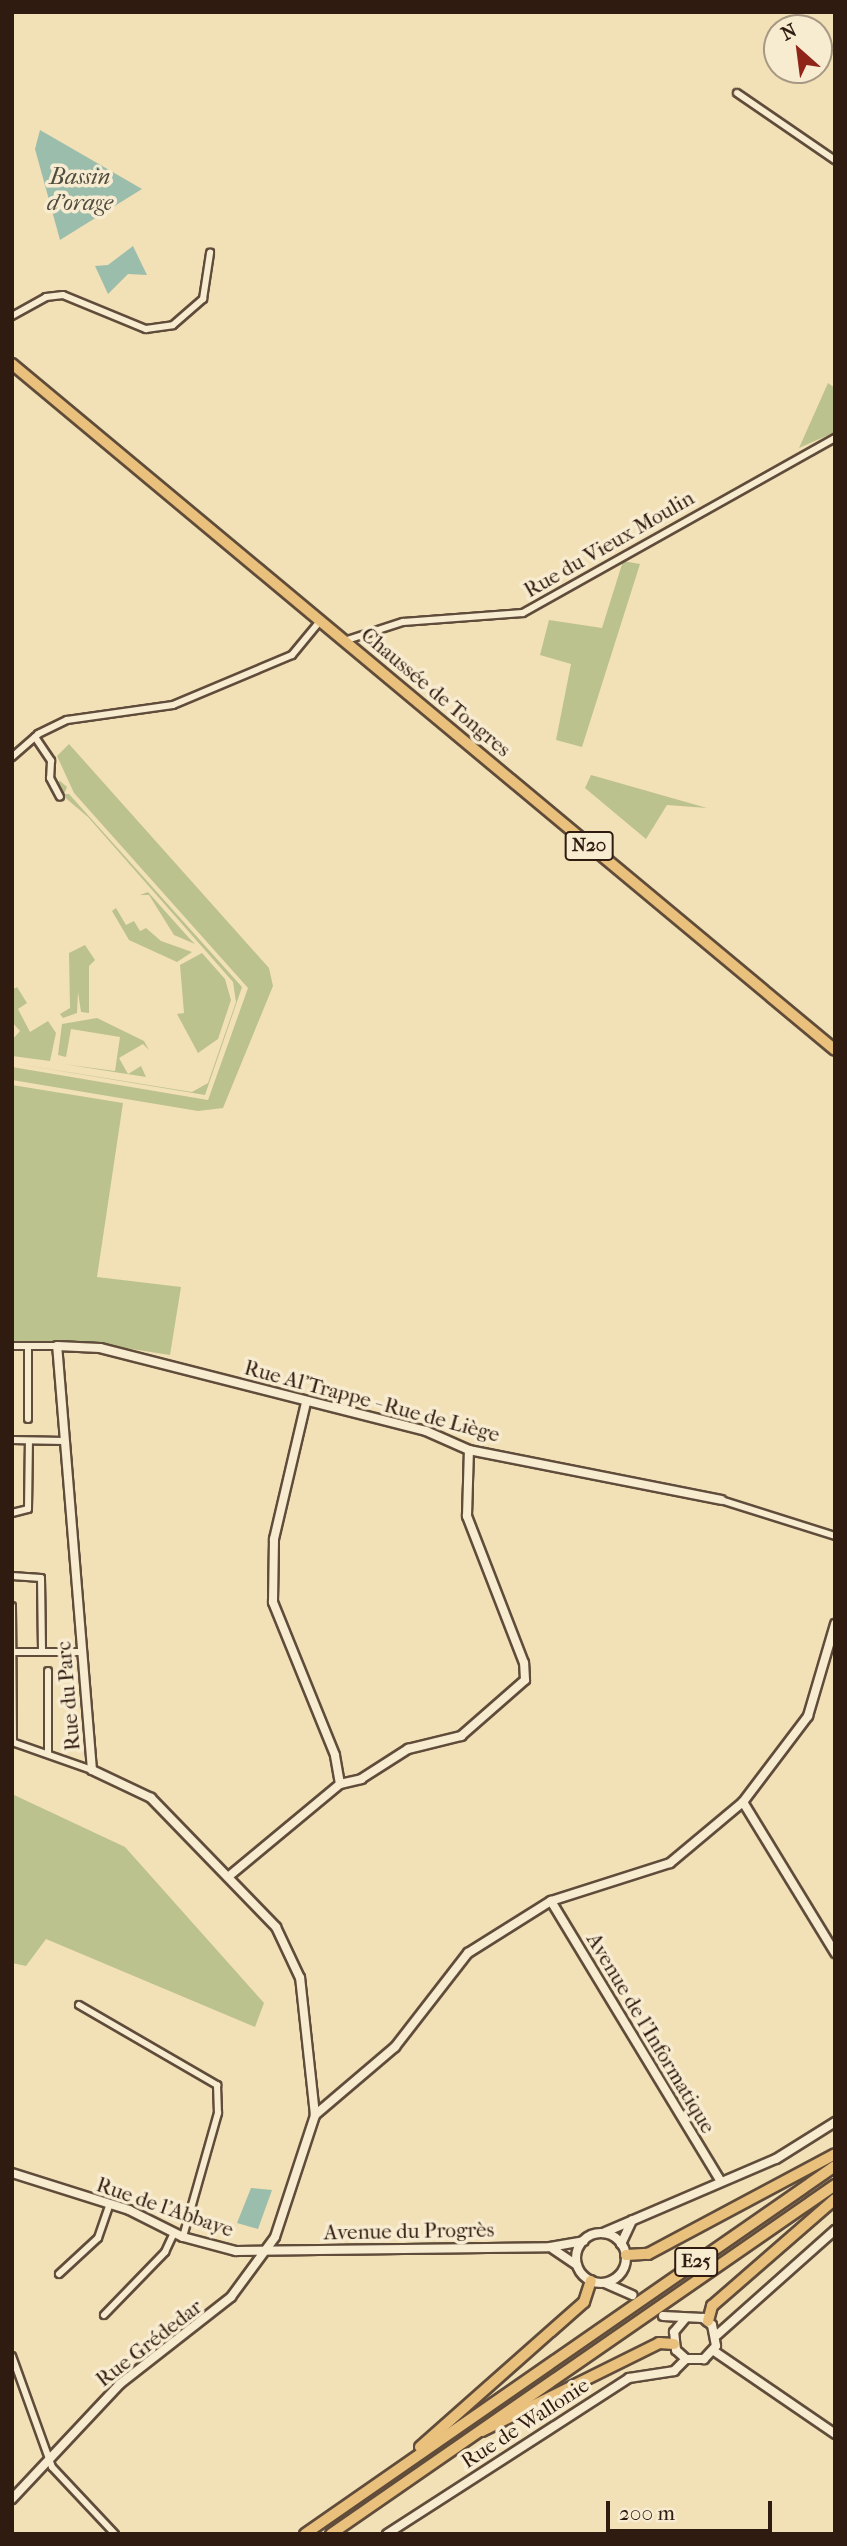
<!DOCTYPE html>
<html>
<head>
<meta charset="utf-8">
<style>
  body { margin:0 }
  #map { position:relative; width:847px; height:2546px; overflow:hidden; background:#f2e0b7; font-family:"IM FELL French Canon",serif }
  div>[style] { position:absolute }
  .green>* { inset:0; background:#bcc28d }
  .water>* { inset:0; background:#9bbdac }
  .roads { filter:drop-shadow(2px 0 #604c3a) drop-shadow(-2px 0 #604c3a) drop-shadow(0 2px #604c3a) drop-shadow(0 -2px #604c3a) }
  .minor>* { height:6px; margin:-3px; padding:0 3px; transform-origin:3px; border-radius:3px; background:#f7ebd0 }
  .tertiary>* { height:8px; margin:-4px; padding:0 4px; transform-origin:4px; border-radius:4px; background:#f7ebd0 }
  .tertiary>.ring { margin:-4px; padding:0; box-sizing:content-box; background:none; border:8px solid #f7ebd0; border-radius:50% }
  .primary>* { height:10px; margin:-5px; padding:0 5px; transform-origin:5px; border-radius:5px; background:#e9c07c }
  .motorway>* { height:10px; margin:-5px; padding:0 5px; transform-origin:5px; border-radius:5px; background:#e9c07c }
  span { translate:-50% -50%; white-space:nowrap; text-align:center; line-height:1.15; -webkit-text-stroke:7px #f7ebd0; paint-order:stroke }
  .shield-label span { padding:2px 5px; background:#f7ebd0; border:2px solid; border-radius:5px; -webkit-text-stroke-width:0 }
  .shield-label { font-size:19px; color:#301b11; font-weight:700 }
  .street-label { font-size:21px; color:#301b11 }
  .water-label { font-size:23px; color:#504c40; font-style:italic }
  .frame { position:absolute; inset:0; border:14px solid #301b11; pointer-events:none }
  .north { position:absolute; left:763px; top:14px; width:70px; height:70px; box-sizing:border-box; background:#f7ebd0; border:2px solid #a79884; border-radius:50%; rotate:332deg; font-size:19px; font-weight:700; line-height:28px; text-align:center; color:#301b11 }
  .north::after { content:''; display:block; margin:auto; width:24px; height:32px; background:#8f2418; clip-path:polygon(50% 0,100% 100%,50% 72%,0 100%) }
  .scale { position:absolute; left:606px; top:2501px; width:166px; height:32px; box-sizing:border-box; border:4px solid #301b11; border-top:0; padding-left:9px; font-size:21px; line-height:24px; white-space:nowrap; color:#301b11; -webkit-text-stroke:5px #f7ebd0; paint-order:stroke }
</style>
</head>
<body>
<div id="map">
  <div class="green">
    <i style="clip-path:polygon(828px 383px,835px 388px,835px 432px,799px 448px)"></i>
    <i style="clip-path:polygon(623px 561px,640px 564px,582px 747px,556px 740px,571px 664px,540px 655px,549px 620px,602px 628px)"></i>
    <i style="clip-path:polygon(69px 744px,269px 968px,273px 986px,223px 1108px,198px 1111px,12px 1080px,12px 1067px,208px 1100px,248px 988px,74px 793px,57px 756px)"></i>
    <i style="clip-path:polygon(591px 775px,707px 808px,667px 805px,646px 839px,585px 788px)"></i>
    <i style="clip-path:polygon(60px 781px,67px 787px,64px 794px,69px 794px,242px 987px,205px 1095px,12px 1063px,192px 1092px,208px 1083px,236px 1002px,233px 982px,88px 817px,62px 795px,54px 782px)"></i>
    <i style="clip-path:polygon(148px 892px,189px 938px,195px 944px,174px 935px,149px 895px,140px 895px)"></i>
    <i style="clip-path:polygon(116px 908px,126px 925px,134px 921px,140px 931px,146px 928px,161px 941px,192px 952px,177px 962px,129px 940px,112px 911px)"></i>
    <i style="clip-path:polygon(85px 945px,95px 960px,89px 966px,89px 1013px,81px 1012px,78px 992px,77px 1013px,63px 1018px,60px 1014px,70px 1008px,69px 953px)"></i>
    <i style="clip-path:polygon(202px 953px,225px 979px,231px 1000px,218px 1039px,198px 1053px,177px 1014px,184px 1013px,180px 965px)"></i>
    <i style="clip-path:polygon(17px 987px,27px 1003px,18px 1009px,30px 1032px,48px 1021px,56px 1033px,50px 1061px,12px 1056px,12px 1040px,20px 1031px,12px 1022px,12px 990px)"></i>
    <i style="clip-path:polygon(97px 1018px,144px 1041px,149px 1050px,143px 1044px,119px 1058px,128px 1074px,141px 1066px,146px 1077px,63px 1064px,115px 1071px,120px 1037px,71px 1029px,66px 1057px,58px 1055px,62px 1024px)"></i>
    <i style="clip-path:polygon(12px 1085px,123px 1103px,97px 1277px,181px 1287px,170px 1355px,80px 1341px,12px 1341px)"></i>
    <i style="clip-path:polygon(12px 1794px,125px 1847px,264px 2003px,255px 2027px,46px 1939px,26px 1966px,12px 1963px)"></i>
  </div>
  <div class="water">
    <i style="clip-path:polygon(40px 130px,142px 189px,60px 240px,35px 149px)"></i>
    <i style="clip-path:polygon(133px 246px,147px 275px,128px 274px,108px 294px,95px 266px,108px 265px)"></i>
    <i style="clip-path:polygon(251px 2188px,272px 2190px,258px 2229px,237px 2223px)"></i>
  </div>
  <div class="roads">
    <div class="minor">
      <i style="left:737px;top:93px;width:119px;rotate:34.4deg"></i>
      <i style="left:12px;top:316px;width:39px;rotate:-29deg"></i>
      <i style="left:46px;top:297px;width:17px;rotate:-7deg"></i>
      <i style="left:63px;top:295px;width:90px;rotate:22.3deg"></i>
      <i style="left:146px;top:329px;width:27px;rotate:-8deg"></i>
      <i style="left:173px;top:325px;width:40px;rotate:-41deg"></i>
      <i style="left:203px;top:299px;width:47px;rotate:-81.3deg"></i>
      <i style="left:344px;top:641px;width:62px;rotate:-17.9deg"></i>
      <i style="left:403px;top:622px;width:120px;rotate:-4.3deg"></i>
      <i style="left:523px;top:613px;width:358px;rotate:-29.3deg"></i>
      <i style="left:35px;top:737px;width:29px;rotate:56deg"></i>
      <i style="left:51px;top:761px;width:17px;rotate:93deg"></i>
      <i style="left:50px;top:778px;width:21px;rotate:62deg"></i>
      <i style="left:12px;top:757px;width:35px;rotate:-41deg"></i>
      <i style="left:38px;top:734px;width:32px;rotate:-26deg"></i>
      <i style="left:67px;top:720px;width:107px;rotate:-8.1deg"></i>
      <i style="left:173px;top:705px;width:129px;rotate:-22.8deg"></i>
      <i style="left:292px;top:655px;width:44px;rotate:-50.5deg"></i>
      <i style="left:12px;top:1346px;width:45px"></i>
      <i style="left:28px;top:1419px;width:73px;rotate:-90deg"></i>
      <i style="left:12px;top:1440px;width:52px;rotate:1.1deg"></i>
      <i style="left:721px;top:1500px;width:120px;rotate:17.5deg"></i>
      <i style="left:12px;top:1513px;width:16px;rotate:-14deg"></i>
      <i style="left:28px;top:1509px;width:68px;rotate:-89.2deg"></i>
      <i style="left:12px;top:1576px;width:29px;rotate:4deg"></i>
      <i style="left:41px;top:1578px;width:74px;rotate:89.2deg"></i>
      <i style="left:12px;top:1606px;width:136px;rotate:89.6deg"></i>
      <i style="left:13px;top:1652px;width:69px"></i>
      <i style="left:12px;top:1742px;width:85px;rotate:19.3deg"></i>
      <i style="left:48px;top:1754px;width:83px;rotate:-90deg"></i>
      <i style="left:79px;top:2005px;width:160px;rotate:30.1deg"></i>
      <i style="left:217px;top:2085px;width:28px;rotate:88deg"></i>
      <i style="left:218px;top:2113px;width:129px;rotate:105.8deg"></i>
      <i style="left:59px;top:2274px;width:53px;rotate:-42.7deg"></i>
      <i style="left:98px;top:2238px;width:36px;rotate:-71deg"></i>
      <i style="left:104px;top:2315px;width:88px;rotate:-45.9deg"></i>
      <i style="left:165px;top:2252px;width:21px;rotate:-65deg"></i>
      <i style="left:12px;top:2356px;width:118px;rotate:70.2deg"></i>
      <i style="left:52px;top:2467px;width:92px;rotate:46.8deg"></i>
    </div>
    <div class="tertiary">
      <i style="left:340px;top:1784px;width:22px;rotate:-13deg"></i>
      <i style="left:361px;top:1779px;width:56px;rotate:-32.6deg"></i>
      <i style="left:408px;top:1749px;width:55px;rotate:-13.8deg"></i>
      <i style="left:461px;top:1736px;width:85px;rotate:-41.2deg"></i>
      <i style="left:525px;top:1680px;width:17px;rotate:-93deg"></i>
      <i style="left:524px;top:1663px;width:158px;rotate:-111.2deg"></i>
      <i style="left:467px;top:1516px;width:66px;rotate:-88.3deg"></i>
      <i style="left:743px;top:1802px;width:177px;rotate:58.6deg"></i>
      <i style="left:228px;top:1877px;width:146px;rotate:-39.7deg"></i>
      <i style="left:340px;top:1784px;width:29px;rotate:-100deg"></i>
      <i style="left:335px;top:1755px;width:165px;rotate:-112.1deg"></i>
      <i style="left:273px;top:1602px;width:63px;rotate:-89.1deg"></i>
      <i style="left:274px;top:1539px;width:140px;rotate:-76.8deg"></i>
      <i style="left:551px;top:1901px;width:328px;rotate:58.8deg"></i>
      <i style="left:315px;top:2115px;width:138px;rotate:-96.2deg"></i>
      <i style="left:300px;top:1978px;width:56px;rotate:-115.2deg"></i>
      <i style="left:276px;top:1927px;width:180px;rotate:-134.1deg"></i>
      <i style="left:151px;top:1798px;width:65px;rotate:-154.6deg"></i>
      <i style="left:92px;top:1770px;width:425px;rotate:-94.7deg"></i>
      <i style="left:57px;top:1346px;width:43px;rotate:2.7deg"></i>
      <i style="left:100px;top:1348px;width:336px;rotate:14.3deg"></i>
      <i style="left:426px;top:1431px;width:47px;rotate:23.8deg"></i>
      <i style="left:469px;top:1450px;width:257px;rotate:11.2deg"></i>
      <i style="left:12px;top:2173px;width:123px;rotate:17.5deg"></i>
      <i style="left:129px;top:2210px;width:60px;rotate:26.6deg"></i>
      <i style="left:183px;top:2237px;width:55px;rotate:14.8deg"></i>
      <i style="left:236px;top:2251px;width:314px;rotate:-0.7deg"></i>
      <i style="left:550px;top:2247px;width:34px;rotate:-10deg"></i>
      <i style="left:603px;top:2233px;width:188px;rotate:-23.2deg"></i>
      <i style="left:776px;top:2159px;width:70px;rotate:-32.1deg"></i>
      <i class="ring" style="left:576px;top:2233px;width:42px;height:42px"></i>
      <i style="left:621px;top:2244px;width:26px;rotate:-65deg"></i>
      <i style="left:553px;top:2249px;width:29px;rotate:34deg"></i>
      <i style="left:605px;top:2283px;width:30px;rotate:24deg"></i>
      <i style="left:663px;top:2316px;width:40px;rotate:2.9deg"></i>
      <i style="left:703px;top:2318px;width:11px;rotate:38deg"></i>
      <i style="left:712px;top:2325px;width:21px;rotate:79deg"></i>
      <i style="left:716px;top:2346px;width:18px;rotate:133deg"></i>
      <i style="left:704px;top:2359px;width:18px;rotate:180deg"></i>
      <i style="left:686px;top:2359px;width:13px;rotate:-138deg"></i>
      <i style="left:676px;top:2350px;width:18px;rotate:-96deg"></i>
      <i style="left:674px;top:2332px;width:16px;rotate:-50deg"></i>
      <i style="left:717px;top:2335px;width:158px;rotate:-41.7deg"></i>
      <i style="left:714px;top:2351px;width:147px;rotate:34.4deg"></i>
      <i style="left:12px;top:2499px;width:158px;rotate:-46.8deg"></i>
      <i style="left:120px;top:2384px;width:141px;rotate:-38.1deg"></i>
      <i style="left:231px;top:2297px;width:74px;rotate:-53.7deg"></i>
      <i style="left:275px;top:2237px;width:128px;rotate:-71.8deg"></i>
      <i style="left:315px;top:2115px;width:105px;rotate:-40.4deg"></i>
      <i style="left:395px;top:2047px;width:119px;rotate:-52.2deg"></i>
      <i style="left:468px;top:1953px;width:98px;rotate:-32.1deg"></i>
      <i style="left:551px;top:1901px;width:125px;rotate:-17.7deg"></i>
      <i style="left:670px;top:1863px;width:95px;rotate:-39.9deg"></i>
      <i style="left:743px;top:1802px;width:108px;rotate:-52.9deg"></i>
      <i style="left:808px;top:1716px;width:96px;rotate:-73.6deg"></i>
      <i style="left:387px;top:2534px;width:288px;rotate:-32.8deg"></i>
      <i style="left:629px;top:2378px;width:46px;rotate:-8.8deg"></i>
      <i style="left:674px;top:2371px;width:17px;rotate:-45deg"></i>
    </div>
    <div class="primary">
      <i style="left:12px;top:364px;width:1071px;rotate:39.81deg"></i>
    </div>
    <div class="motorway">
      <i style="left:626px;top:2255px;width:22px;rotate:-3deg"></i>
      <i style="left:648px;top:2254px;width:212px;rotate:-28.1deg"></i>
      <i style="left:708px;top:2321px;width:16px;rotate:-75deg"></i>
      <i style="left:712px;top:2306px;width:163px;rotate:-41deg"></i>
      <i style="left:482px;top:2431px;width:198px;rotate:-26.4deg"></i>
      <i style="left:659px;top:2343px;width:15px;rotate:4deg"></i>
      <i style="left:420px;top:2447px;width:219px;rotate:-41.5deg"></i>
      <i style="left:584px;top:2302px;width:22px;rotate:-72deg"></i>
      <i style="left:305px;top:2534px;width:645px;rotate:-34.77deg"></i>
      <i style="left:331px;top:2534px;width:613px;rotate:-34.7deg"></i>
    </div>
  </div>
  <div class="shield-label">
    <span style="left:589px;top:846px">N20</span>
    <span style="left:696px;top:2262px">E25</span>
  </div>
  <div class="street-label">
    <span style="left:609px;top:544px;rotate:-30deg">Rue du Vieux Moulin</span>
    <span style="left:436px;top:692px;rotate:40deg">Chaussée de Tongres</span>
    <span style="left:372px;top:1401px;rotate:15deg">Rue Al'Trappe - Rue de Liège</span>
    <span style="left:68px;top:1696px;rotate:-95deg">Rue du Parc</span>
    <span style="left:651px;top:2033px;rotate:59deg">Avenue de l'Informatique</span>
    <span style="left:165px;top:2207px;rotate:19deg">Rue de l'Abbaye</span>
    <span style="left:409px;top:2231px;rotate:-1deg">Avenue du Progrès</span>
    <span style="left:149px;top:2343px;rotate:-38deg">Rue Grédedar</span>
    <span style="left:525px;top:2423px;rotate:-33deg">Rue de Wallonie</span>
  </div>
  <div class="water-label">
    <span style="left:80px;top:190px">Bassin<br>d'orage</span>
  </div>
  <div class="frame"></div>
  <div class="north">N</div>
  <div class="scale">200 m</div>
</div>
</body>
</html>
